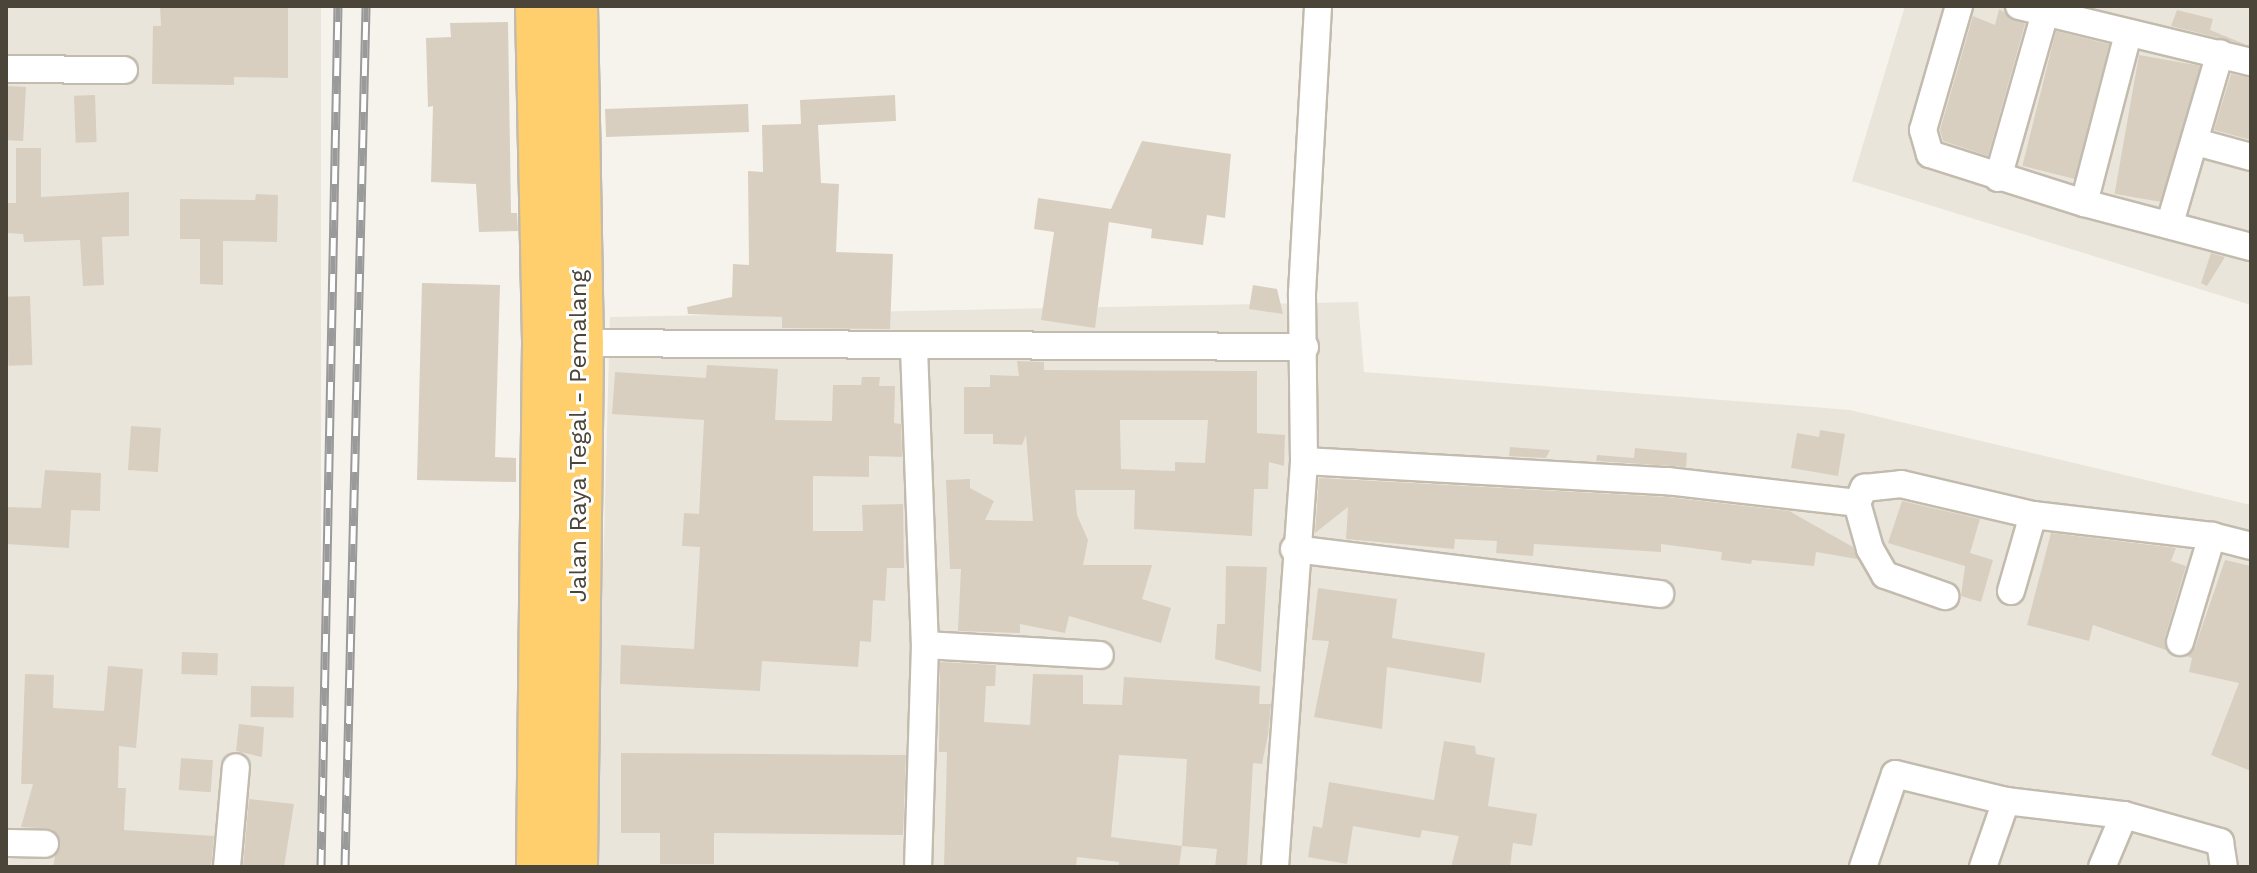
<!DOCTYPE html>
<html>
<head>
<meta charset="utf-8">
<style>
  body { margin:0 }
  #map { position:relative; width:2257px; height:873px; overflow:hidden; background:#f6f3ec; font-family:"Work Sans",sans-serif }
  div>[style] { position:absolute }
  .residential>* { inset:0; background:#eae5da; transform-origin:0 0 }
  .building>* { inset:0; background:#d8cfc1; transform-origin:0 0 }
  .roads { filter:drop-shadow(2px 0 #c2bbae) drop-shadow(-2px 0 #c2bbae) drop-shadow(0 2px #c2bbae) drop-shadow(0 -2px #c2bbae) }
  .street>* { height:26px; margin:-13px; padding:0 13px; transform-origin:13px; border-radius:13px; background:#fff }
  .highway>* { height:44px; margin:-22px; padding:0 22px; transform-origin:22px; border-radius:22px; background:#ffcf6e }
  .rail>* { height:9px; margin-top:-4.5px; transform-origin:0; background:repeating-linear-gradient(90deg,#fff 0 18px,#9a9a9a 0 36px); box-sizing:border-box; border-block:2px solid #9a9a9a }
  span { translate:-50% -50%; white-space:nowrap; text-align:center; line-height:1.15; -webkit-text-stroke:6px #fff; paint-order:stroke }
  .street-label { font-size:24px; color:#4b4439 }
  .frame { position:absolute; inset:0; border:8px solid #4b4439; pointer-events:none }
</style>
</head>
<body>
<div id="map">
  <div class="residential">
    <i style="left:6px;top:6px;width:315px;height:861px"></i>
    <i style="clip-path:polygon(1905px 6px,2251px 6px,2251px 305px,1852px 181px)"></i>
    <i style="clip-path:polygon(1358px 302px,1364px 372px,1850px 410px,2251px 505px,2251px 867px,595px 867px,610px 317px)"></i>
  </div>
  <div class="building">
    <i style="clip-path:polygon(160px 6px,288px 6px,288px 78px,234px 77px,234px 85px,152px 84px,153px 26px,161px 26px)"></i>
    <i style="clip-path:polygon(1999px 9px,2025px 24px,1988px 156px,1943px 141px,1940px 130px,1973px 16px,1995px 25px)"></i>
    <i style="clip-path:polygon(2177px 10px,2213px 19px,2210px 30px,2247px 45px,2171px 26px)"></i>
    <i style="clip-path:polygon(508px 22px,511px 213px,517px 213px,518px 231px,479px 232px,476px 184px,431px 182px,433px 106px,428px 107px,426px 38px,451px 37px,450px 23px)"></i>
    <i style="left:2056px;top:31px;width:55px;height:139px;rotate:14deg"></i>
    <i style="left:2139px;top:55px;width:62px;height:141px;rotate:10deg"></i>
    <i style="clip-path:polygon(2231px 74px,2251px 78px,2251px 140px,2214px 130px)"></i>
    <i style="left:6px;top:86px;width:20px;height:54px;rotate:3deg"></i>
    <i style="left:95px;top:95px;width:47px;height:21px;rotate:88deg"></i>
    <i style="clip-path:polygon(895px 95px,896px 121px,818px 125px,821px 183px,839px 184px,836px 252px,893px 254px,890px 329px,782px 328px,782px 317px,688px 314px,687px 307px,732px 297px,733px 264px,749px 265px,748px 171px,763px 172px,762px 125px,801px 124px,800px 100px)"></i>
    <i style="left:748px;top:104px;width:28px;height:143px;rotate:88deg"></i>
    <i style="clip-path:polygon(1142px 141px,1231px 154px,1225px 218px,1207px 215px,1203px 245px,1151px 238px,1152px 229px,1109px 222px,1095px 328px,1041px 320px,1054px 232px,1034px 229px,1038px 198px,1111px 209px)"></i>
    <i style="clip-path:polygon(16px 148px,41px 148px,41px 197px,129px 192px,129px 236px,102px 237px,104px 285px,83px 286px,80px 240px,24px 242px,23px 234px,6px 233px,6px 203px,16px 203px)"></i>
    <i style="clip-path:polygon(256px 194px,278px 195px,277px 242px,223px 241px,223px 285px,200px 284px,200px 239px,180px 239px,180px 199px,255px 200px)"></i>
    <i style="clip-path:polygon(2211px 253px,2225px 257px,2207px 286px,2201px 283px)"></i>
    <i style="clip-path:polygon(422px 283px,500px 285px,495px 457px,516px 458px,516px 482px,417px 480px)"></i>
    <i style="clip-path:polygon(1253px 285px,1277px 289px,1283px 314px,1249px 309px)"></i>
    <i style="left:30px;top:296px;width:69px;height:24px;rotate:88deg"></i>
    <i style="clip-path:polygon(evenodd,1017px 361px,1044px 362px,1044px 370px,1257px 371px,1257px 433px,1285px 435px,1284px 466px,1269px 462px,1268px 489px,1254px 489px,1252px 536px,1134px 529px,1135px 490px,1075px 490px,1077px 515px,1088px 540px,1083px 565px,1152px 565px,1142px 599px,1171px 608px,1161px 643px,1069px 616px,1065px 633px,1020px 624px,1020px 633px,958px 631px,961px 569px,950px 569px,946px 480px,970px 479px,970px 488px,994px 501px,985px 520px,1033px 521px,1026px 435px,1022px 445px,993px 444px,993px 434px,964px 434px,964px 387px,990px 387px,990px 375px,1019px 376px,1017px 361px,1120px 420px,1208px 420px,1205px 463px,1175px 462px,1175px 471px,1121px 469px,1120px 420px)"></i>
    <i style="clip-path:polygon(707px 365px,778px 369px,775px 420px,832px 421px,833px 385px,861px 385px,862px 377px,880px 377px,879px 386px,895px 386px,894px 423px,901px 424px,902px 457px,869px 456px,869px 477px,813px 476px,813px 531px,863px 531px,862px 505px,903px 504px,904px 568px,887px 568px,885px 601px,873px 600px,871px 642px,860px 641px,858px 667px,762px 661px,760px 691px,620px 684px,621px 645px,694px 649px,700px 547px,682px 546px,684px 513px,699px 514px,704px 420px,612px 414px,615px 372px,706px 378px)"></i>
    <i style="left:131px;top:426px;width:30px;height:44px;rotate:4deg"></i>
    <i style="clip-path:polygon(1820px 430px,1845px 434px,1838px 476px,1791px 468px,1797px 433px,1819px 437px)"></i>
    <i style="clip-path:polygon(1510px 447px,1550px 450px,1546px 458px,1509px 456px)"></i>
    <i style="clip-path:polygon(1635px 448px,1687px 453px,1686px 467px,1596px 461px,1597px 455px,1634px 458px)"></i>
    <i style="clip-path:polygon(45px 470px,101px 473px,100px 511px,71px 510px,69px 548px,6px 544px,6px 507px,41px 508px)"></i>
    <i style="clip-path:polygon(1319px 478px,1666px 497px,1789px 511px,1853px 547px,1857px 559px,1816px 552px,1814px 566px,1752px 560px,1751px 564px,1721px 560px,1722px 552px,1661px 544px,1661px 552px,1534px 544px,1533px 556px,1496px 553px,1497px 541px,1455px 539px,1454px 549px,1346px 539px,1348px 507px,1315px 533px)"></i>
    <i style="clip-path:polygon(1902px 501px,1980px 519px,1970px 553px,1993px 560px,1981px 602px,1961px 596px,1965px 566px,1888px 543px)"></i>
    <i style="clip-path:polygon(2051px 533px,2176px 548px,2171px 561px,2186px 566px,2165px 637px,2166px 650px,2093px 625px,2089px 641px,2027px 625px)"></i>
    <i style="clip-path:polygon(2225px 560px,2251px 566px,2251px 771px,2211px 755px,2239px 683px,2189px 672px,2192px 658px,2186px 656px,2195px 647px)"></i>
    <i style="clip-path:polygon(1226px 566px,1267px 567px,1261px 672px,1215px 659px,1217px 624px,1225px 624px)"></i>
    <i style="clip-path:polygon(1318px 588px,1397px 599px,1392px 638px,1485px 653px,1481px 683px,1387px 667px,1382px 729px,1314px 717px,1329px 641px,1312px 640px)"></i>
    <i style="left:182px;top:652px;width:36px;height:22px;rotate:2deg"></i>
    <i style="clip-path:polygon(evenodd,940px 662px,996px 665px,995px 686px,986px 686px,984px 722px,1030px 725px,1033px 674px,1083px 675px,1083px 704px,1122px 705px,1124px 677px,1260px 686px,1259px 704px,1271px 704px,1268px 735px,1262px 764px,1253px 763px,1247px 867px,1215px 867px,1217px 849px,1182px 846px,1179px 867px,1118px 867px,1119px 862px,1077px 857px,1076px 867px,944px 867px,947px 752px,939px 752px,940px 662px,1119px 755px,1187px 759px,1182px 846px,1111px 837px,1119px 755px)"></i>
    <i style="clip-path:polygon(108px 666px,143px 669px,136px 748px,119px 746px,118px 788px,126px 788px,124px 830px,214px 836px,211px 867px,53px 867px,59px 836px,52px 829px,21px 827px,33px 784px,21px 784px,25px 674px,54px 675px,53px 708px,104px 711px)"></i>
    <i style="left:251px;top:686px;width:43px;height:31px;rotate:1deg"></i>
    <i style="clip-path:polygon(239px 724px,264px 727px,262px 757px,236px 751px)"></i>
    <i style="clip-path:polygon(1444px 741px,1475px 746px,1476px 754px,1495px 758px,1488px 806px,1537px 814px,1532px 846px,1513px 843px,1510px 867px,1451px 867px,1459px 836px,1422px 830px,1420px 838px,1353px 826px,1347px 864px,1308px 857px,1313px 826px,1322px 828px,1329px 782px,1434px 800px)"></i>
    <i style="clip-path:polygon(621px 753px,906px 755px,903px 835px,714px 833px,714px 864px,660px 864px,660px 833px,621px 833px)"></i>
    <i style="left:181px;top:758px;width:32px;height:32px;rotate:4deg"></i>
    <i style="clip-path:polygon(249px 799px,294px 804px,284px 867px,243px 867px)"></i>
  </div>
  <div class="roads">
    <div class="street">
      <i style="left:1959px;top:6px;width:129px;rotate:106.2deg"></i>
      <i style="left:1923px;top:130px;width:25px;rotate:74deg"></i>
      <i style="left:1930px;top:154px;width:162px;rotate:17.7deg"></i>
      <i style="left:2084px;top:203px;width:173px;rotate:14.8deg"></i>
      <i style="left:2019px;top:6px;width:239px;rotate:13.6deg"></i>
      <i style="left:6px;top:69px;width:118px;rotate:0.5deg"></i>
      <i style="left:2196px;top:142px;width:57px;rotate:15.3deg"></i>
      <i style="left:1998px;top:178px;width:172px;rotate:-74.1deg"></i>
      <i style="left:2084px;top:203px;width:175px;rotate:-75.4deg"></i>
      <i style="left:2170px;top:223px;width:177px;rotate:-73.6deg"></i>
      <i style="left:569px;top:343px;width:736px;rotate:0.31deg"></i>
      <i style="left:914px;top:348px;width:297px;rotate:87.9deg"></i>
      <i style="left:925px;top:645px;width:222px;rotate:91.8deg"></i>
      <i style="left:1304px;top:461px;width:364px;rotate:3.2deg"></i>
      <i style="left:1667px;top:481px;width:191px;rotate:6.6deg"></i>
      <i style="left:1857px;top:503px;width:17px;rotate:-65deg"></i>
      <i style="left:1864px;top:488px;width:37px;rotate:-6deg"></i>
      <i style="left:1901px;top:484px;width:136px;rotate:13.2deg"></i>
      <i style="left:2033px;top:515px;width:180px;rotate:6.7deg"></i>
      <i style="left:2212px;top:536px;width:40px;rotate:14.4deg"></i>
      <i style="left:1857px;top:503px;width:48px;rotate:74.2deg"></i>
      <i style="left:1870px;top:549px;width:30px;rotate:60deg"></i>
      <i style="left:1885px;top:575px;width:64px;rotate:19.3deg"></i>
      <i style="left:1294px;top:549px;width:369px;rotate:7deg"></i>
      <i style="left:2011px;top:591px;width:79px;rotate:-73.9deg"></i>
      <i style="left:2180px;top:642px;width:111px;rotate:-73.2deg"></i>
      <i style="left:925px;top:645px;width:175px;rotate:3.3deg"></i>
      <i style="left:2124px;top:815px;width:100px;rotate:15.7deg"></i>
      <i style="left:2220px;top:842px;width:25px;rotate:81deg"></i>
      <i style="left:6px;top:843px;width:39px;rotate:1deg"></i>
      <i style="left:227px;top:867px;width:100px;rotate:-84.9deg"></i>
      <i style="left:1275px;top:867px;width:407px;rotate:-85.9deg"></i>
      <i style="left:1304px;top:461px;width:168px;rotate:-90.7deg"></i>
      <i style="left:1302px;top:293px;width:287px;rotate:-86.8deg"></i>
      <i style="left:1863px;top:867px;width:98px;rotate:-71deg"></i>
      <i style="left:1895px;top:774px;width:114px;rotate:13.7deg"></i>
      <i style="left:2006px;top:801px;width:119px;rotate:6.8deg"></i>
      <i style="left:2124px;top:815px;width:56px;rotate:112.9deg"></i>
      <i style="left:1983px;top:867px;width:70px;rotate:-70.8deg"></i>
    </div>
    <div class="highway">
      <i style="left:538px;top:6px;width:338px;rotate:88.8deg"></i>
      <i style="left:545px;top:344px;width:523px;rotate:90.66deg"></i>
      <i style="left:575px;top:6px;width:337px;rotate:89deg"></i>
      <i style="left:581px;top:343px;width:524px;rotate:90.66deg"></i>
    </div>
  </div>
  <div class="rail">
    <i style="left:321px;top:867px;width:861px;rotate:-88.87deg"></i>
    <i style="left:345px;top:867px;width:861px;rotate:-88.6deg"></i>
  </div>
  <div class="street-label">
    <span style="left:579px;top:436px;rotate:-90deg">Jalan Raya Tegal - Pemalang</span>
  </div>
  <div class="frame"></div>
</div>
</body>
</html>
